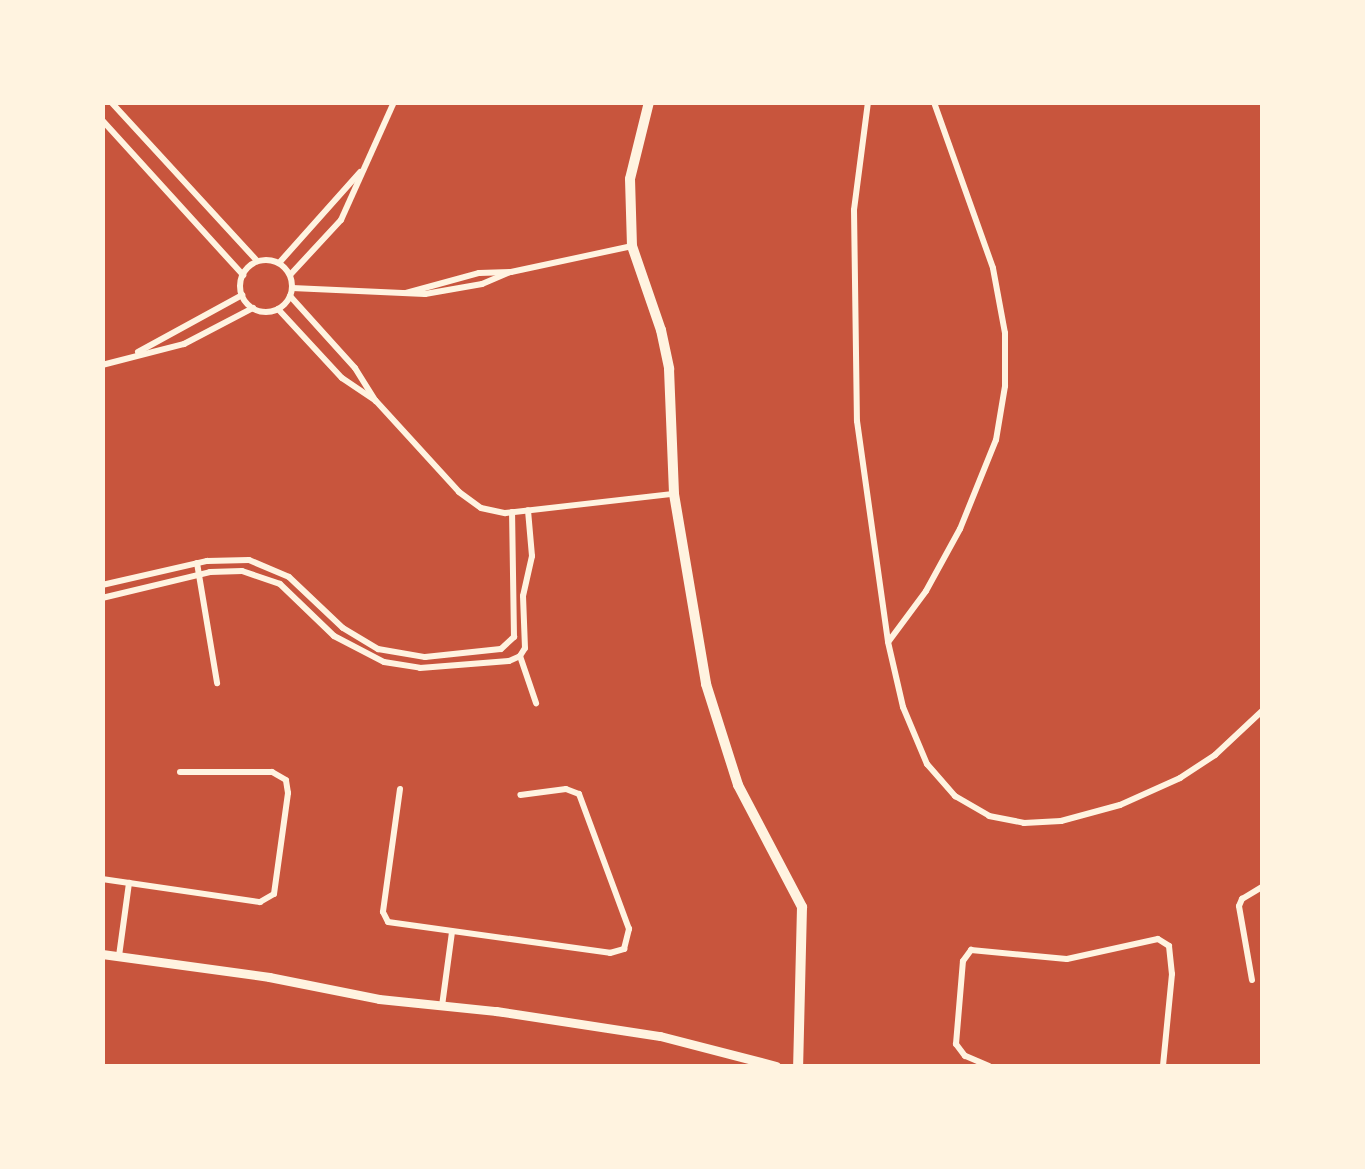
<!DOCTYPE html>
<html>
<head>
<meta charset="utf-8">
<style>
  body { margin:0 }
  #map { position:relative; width:1365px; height:1169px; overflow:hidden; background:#c8553d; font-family:Merriweather,serif }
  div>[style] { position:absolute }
  .minor>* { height:6px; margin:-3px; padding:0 3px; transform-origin:3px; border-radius:3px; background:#fff3e0 }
  .minor>.ring { margin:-3px; padding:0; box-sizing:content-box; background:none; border:6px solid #fff3e0; border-radius:50% }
  .tertiary>* { height:9px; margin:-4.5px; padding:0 4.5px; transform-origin:4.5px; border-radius:4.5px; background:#fff3e0 }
  .secondary>* { height:10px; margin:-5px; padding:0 5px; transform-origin:5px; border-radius:5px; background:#fff3e0 }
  span { translate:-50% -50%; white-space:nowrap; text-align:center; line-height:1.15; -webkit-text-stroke:8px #fff3e0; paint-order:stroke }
  .frame { position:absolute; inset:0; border:105px solid #fff3e0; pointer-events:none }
</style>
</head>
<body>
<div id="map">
  <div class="minor">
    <i style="left:111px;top:102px;width:216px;rotate:47.4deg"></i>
    <i style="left:868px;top:102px;width:109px;rotate:97.4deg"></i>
    <i style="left:854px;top:210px;width:211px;rotate:89.2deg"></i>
    <i style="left:857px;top:421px;width:223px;rotate:82deg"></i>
    <i style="left:888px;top:642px;width:67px;rotate:77deg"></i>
    <i style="left:903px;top:707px;width:62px;rotate:67.2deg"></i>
    <i style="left:927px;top:764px;width:43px;rotate:48.8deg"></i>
    <i style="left:955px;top:796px;width:39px;rotate:30deg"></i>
    <i style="left:989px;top:816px;width:36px;rotate:11deg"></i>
    <i style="left:1024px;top:823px;width:37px;rotate:-3deg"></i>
    <i style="left:1061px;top:821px;width:61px;rotate:-15.2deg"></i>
    <i style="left:1120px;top:805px;width:66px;rotate:-24.2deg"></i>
    <i style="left:1180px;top:778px;width:42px;rotate:-33.3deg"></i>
    <i style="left:1215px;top:755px;width:64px;rotate:-43.1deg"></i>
    <i style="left:102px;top:120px;width:210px;rotate:47.7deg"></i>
    <i class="ring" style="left:240px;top:260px;width:46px;height:46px"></i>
    <i style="left:279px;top:263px;width:122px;rotate:-48.3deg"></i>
    <i style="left:290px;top:275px;width:75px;rotate:-47.2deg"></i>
    <i style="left:341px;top:220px;width:129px;rotate:-65.8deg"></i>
    <i style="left:292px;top:288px;width:133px;rotate:2.6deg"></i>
    <i style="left:425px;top:294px;width:58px;rotate:-10deg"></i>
    <i style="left:482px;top:284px;width:30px;rotate:-23deg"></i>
    <i style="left:406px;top:293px;width:76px;rotate:-15.3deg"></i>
    <i style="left:479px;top:273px;width:32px;rotate:-2deg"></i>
    <i style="left:511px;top:272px;width:124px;rotate:-12.1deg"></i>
    <i style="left:290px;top:296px;width:97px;rotate:47.9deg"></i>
    <i style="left:355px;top:368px;width:39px;rotate:58deg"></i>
    <i style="left:376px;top:401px;width:123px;rotate:47.6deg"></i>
    <i style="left:459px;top:492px;width:27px;rotate:36deg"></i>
    <i style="left:481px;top:508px;width:25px;rotate:12deg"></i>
    <i style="left:505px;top:513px;width:169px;rotate:-6.5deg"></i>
    <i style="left:278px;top:309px;width:94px;rotate:47.2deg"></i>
    <i style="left:342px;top:378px;width:40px;rotate:34deg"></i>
    <i style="left:138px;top:352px;width:119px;rotate:-28.7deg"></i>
    <i style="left:102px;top:365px;width:85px;rotate:-14.4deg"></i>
    <i style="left:184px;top:344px;width:78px;rotate:-27.6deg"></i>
    <i style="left:197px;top:563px;width:122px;rotate:80.5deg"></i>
    <i style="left:102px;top:585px;width:108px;rotate:-12.9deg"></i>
    <i style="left:207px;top:561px;width:42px;rotate:-1.4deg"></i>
    <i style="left:249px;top:560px;width:43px;rotate:23deg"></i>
    <i style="left:289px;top:577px;width:74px;rotate:43.4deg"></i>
    <i style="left:343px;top:628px;width:41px;rotate:31deg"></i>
    <i style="left:378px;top:649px;width:48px;rotate:9.7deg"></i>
    <i style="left:425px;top:657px;width:76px;rotate:-6deg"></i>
    <i style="left:501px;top:649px;width:18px;rotate:-43deg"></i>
    <i style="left:514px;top:637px;width:125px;rotate:-90.9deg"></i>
    <i style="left:102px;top:598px;width:111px;rotate:-13.5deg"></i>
    <i style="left:210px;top:572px;width:32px;rotate:-2deg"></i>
    <i style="left:242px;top:571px;width:40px;rotate:18.9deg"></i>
    <i style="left:280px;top:584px;width:75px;rotate:43.9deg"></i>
    <i style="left:334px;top:636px;width:56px;rotate:27.5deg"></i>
    <i style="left:384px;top:662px;width:36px;rotate:9deg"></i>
    <i style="left:420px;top:668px;width:89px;rotate:-4.5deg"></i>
    <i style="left:509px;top:661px;width:12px;rotate:-24deg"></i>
    <i style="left:520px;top:656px;width:9px;rotate:-58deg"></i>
    <i style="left:525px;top:648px;width:52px;rotate:-92.2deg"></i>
    <i style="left:523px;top:596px;width:41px;rotate:-77.3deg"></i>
    <i style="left:532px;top:556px;width:46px;rotate:-95deg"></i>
    <i style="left:889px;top:641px;width:62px;rotate:-53.5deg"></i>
    <i style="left:926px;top:591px;width:71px;rotate:-61.3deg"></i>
    <i style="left:960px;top:529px;width:96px;rotate:-68deg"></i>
    <i style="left:996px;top:440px;width:55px;rotate:-80.5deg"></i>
    <i style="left:1005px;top:386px;width:53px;rotate:-90deg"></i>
    <i style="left:1005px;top:333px;width:66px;rotate:-100.5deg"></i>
    <i style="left:993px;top:268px;width:176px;rotate:-109.6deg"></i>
    <i style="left:520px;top:656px;width:50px;rotate:71.2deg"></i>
    <i style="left:400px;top:789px;width:124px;rotate:97.9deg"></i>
    <i style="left:383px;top:912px;width:11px;rotate:63deg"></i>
    <i style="left:388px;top:922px;width:224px;rotate:7.9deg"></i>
    <i style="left:610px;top:953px;width:15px;rotate:-16deg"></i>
    <i style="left:624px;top:949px;width:21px;rotate:-76deg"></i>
    <i style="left:629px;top:929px;width:144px;rotate:-110.3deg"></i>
    <i style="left:579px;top:794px;width:14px;rotate:-159deg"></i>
    <i style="left:566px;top:789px;width:46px;rotate:172.6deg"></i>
    <i style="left:102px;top:879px;width:160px;rotate:8.3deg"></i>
    <i style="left:260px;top:902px;width:16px;rotate:-30deg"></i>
    <i style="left:274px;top:894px;width:102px;rotate:-82.1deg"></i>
    <i style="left:288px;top:793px;width:13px;rotate:-99deg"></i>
    <i style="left:286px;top:780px;width:16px;rotate:-150deg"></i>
    <i style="left:272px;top:772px;width:92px;rotate:180deg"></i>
    <i style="left:119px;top:956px;width:74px;rotate:-82.2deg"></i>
    <i style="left:1252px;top:980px;width:75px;rotate:-100deg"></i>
    <i style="left:1239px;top:906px;width:8px;rotate:-67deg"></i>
    <i style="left:1242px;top:899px;width:23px;rotate:-31deg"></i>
    <i style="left:442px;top:1006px;width:75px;rotate:-82.3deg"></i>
    <i style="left:989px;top:1066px;width:26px;rotate:-157deg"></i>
    <i style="left:965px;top:1056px;width:15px;rotate:-127deg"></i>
    <i style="left:956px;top:1044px;width:83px;rotate:-85.2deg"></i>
    <i style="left:963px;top:961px;width:14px;rotate:-54deg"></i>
    <i style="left:971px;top:950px;width:96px;rotate:5.4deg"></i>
    <i style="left:1067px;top:959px;width:93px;rotate:-12.4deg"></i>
    <i style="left:1158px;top:939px;width:13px;rotate:32deg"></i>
    <i style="left:1169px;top:946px;width:28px;rotate:84deg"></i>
    <i style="left:1172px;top:974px;width:92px;rotate:95.6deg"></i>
  </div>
  <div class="tertiary">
    <i style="left:102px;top:954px;width:169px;rotate:7.8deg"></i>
    <i style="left:269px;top:977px;width:112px;rotate:11.3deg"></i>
    <i style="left:379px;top:999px;width:118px;rotate:5.9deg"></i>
    <i style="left:496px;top:1011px;width:166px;rotate:8.7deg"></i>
    <i style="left:660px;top:1036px;width:120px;rotate:14.5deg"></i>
  </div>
  <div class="secondary">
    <i style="left:649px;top:102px;width:79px;rotate:103.9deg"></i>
    <i style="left:630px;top:179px;width:67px;rotate:88.3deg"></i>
    <i style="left:632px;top:246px;width:89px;rotate:71deg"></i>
    <i style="left:661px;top:330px;width:40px;rotate:78deg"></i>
    <i style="left:669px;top:369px;width:125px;rotate:87.7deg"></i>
    <i style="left:674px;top:494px;width:193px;rotate:80.4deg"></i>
    <i style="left:706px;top:684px;width:106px;rotate:72.4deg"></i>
    <i style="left:738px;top:785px;width:138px;rotate:62.3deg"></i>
    <i style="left:802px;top:907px;width:159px;rotate:91.4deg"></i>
  </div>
  <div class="frame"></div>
</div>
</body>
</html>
